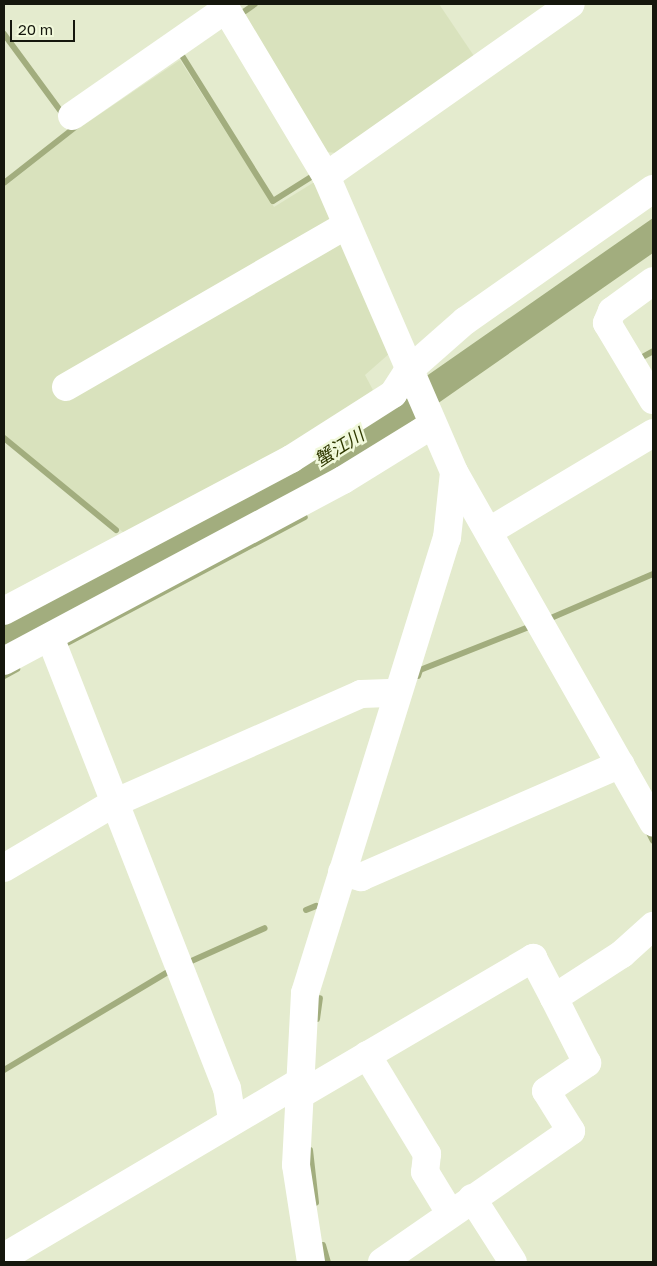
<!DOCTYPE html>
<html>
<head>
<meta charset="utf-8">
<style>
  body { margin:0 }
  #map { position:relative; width:657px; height:1266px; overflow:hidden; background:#e4ebce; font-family:"Golos Text","Noto Sans JP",sans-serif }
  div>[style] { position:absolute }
  .built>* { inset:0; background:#d9e2bd }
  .water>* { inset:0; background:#a2ad7e }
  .stream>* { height:6px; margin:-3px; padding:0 3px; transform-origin:3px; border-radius:3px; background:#a2ad7e }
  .minor>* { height:28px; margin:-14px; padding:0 14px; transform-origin:14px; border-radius:14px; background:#fff }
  span { translate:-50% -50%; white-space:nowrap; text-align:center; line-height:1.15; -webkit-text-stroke:5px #f1f9db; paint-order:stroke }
  .water-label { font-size:18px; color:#2f3800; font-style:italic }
  .frame { position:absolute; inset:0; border:5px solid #15170d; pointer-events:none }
  .scale { position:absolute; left:10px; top:20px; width:65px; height:22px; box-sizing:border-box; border:2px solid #15170d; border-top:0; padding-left:6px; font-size:15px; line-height:18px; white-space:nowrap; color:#15170d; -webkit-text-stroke:4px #f1f9db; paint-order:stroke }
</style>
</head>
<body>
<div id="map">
  <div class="built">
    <i style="clip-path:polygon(260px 4px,439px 4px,474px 56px,336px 153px,327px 152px,242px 16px)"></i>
    <i style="clip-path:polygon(180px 60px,274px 207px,316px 181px,390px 353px,365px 375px,373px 390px,294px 444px,129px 537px,4px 435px,4px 187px,75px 131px)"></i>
  </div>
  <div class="water">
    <i style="clip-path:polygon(653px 218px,653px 253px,328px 480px,4px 651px,4px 619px,405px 391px)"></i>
  </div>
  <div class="stream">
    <i style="left:245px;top:11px;width:12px;rotate:-35deg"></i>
    <i style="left:4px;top:34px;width:103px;rotate:53.7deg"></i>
    <i style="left:181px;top:54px;width:173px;rotate:58deg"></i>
    <i style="left:273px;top:201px;width:45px;rotate:-32.3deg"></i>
    <i style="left:4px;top:183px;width:94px;rotate:-38.1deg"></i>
    <i style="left:637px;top:360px;width:18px;rotate:-29deg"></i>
    <i style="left:4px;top:438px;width:145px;rotate:39.4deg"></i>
    <i style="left:551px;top:618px;width:111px;rotate:-23.3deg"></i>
    <i style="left:67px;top:643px;width:269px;rotate:-27.9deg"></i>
    <i style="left:4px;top:676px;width:15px;rotate:-28deg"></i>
    <i style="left:418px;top:676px;width:6px;rotate:-72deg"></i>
    <i style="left:420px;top:670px;width:119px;rotate:-21.6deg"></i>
    <i style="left:647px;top:829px;width:13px;rotate:63deg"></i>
    <i style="left:306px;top:910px;width:11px;rotate:-22deg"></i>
    <i style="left:187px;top:963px;width:85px;rotate:-24.2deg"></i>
    <i style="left:317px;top:1019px;width:21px;rotate:-82deg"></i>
    <i style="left:4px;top:1070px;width:197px;rotate:-30.9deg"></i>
    <i style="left:310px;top:1150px;width:53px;rotate:83.5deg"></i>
    <i style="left:323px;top:1245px;width:18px;rotate:74deg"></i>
  </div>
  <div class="minor">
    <i style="left:223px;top:4px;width:200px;rotate:59.1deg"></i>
    <i style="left:326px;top:176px;width:322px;rotate:66.6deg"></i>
    <i style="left:454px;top:472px;width:403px;rotate:60.4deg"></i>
    <i style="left:72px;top:116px;width:188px;rotate:-34.8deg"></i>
    <i style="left:326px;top:176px;width:299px;rotate:-35.1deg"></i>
    <i style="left:653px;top:281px;width:51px;rotate:143.8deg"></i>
    <i style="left:612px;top:311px;width:13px;rotate:113deg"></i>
    <i style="left:607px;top:323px;width:90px;rotate:59.1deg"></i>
    <i style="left:66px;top:387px;width:324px;rotate:-30deg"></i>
    <i style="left:491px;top:530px;width:189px;rotate:-30.9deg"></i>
    <i style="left:4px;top:611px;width:325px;rotate:-27.9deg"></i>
    <i style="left:291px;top:459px;width:121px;rotate:-32.5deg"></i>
    <i style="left:393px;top:394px;width:27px;rotate:-57deg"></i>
    <i style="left:408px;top:371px;width:76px;rotate:-41.3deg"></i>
    <i style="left:465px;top:321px;width:230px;rotate:-35.1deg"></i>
    <i style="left:50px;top:637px;width:484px;rotate:68.6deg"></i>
    <i style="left:227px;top:1088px;width:33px;rotate:81deg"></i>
    <i style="left:4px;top:661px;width:384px;rotate:-28.1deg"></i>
    <i style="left:343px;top:480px;width:105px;rotate:-31.7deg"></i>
    <i style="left:4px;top:868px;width:128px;rotate:-30.6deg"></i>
    <i style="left:114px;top:803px;width:270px;rotate:-23.8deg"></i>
    <i style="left:361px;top:694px;width:35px;rotate:-2deg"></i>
    <i style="left:342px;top:872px;width:20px;rotate:15deg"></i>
    <i style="left:361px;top:877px;width:283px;rotate:-23.5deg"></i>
    <i style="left:367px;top:1055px;width:116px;rotate:58.8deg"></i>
    <i style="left:427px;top:1154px;width:18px;rotate:96deg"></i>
    <i style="left:425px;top:1172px;width:48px;rotate:58.6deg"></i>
    <i style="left:298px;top:1096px;width:273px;rotate:-30.4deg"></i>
    <i style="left:533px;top:958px;width:45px;rotate:62.3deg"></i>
    <i style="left:554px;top:998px;width:81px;rotate:-32.9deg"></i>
    <i style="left:622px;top:954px;width:42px;rotate:-42.1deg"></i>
    <i style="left:472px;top:1198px;width:76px;rotate:57.4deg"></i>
    <i style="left:4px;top:1257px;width:342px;rotate:-30.6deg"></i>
    <i style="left:311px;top:1262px;width:98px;rotate:-98.8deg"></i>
    <i style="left:296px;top:1165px;width:172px;rotate:-87deg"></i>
    <i style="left:305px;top:993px;width:477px;rotate:-72.7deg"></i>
    <i style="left:447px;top:538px;width:66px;rotate:-83.9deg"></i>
    <i style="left:382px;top:1262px;width:230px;rotate:-34.7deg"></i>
    <i style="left:571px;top:1131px;width:47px;rotate:-122deg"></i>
    <i style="left:546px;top:1091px;width:50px;rotate:-34.3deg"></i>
    <i style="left:587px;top:1063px;width:73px;rotate:-116.9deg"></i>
  </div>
  <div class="water-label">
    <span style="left:339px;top:447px;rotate:-32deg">蟹江川</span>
  </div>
  <div class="frame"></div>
  <div class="scale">20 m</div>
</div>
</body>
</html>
